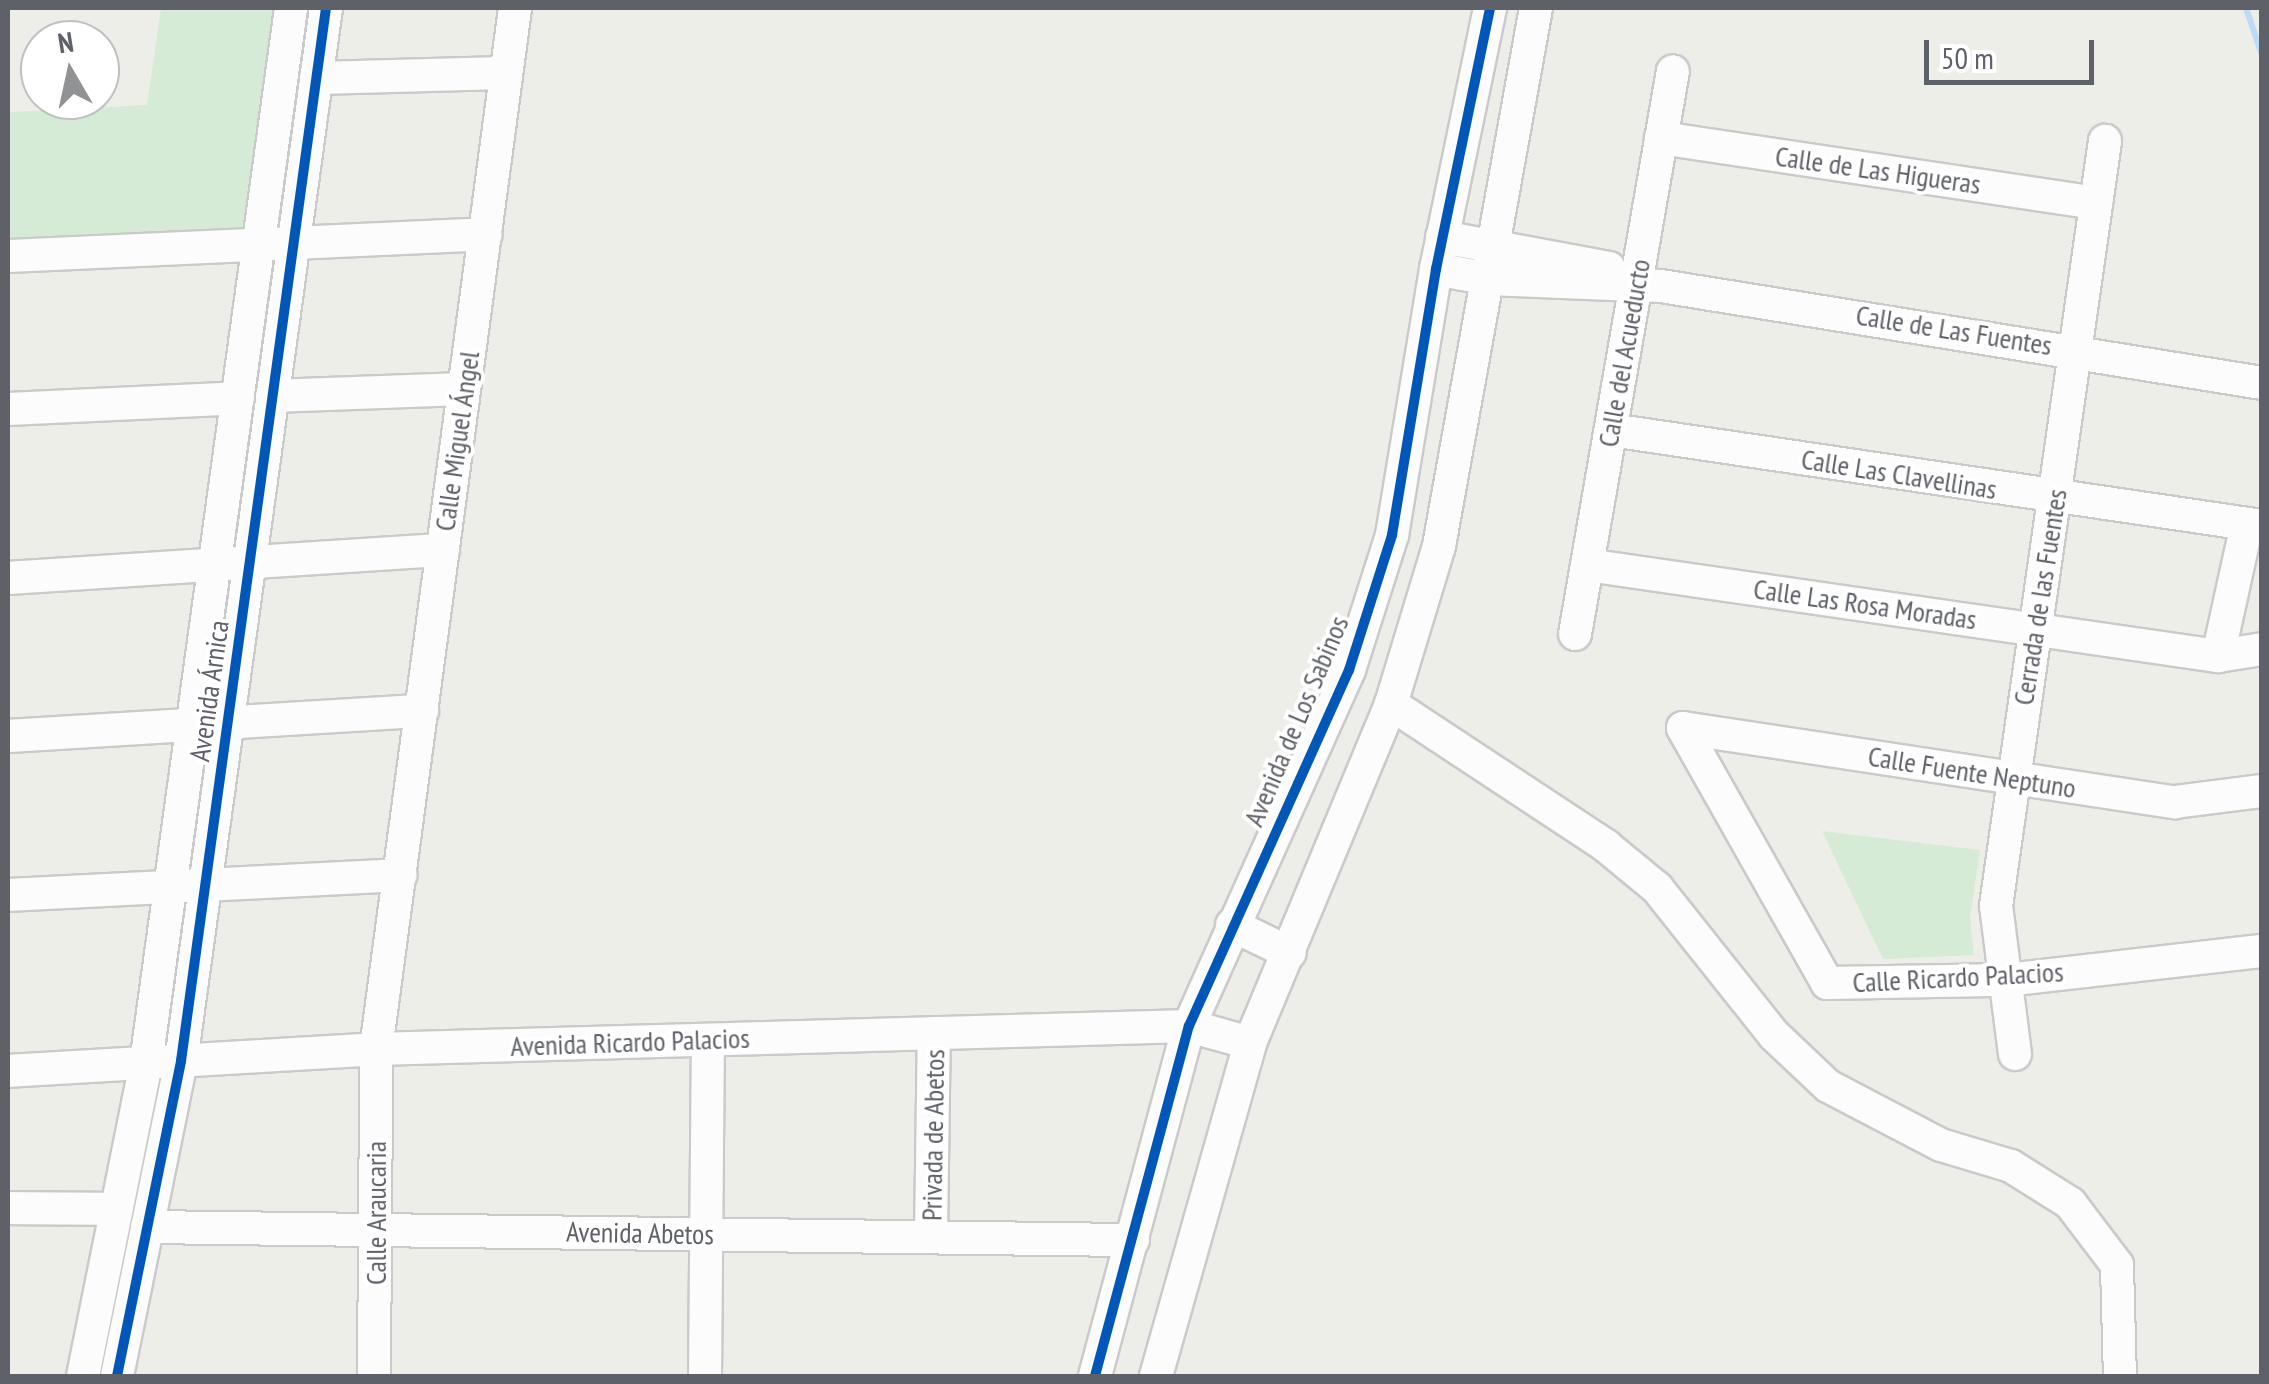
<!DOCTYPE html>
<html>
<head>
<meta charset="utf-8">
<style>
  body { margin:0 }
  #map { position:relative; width:2269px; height:1384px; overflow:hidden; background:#eeeee9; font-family:"PT Sans Narrow",sans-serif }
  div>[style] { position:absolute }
  .green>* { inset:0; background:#d6ebd6 }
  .stream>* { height:6px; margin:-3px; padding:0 3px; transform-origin:3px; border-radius:3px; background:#bddaf8 }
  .roads { filter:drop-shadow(2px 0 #cacaca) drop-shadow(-2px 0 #cacaca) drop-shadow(0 2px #cacaca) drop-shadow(0 -2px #cacaca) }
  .minor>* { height:32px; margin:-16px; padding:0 16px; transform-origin:16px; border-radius:16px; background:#fcfcfc }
  .cycleway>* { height:10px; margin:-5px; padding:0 5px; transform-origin:5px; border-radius:5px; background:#0057b8 }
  span { translate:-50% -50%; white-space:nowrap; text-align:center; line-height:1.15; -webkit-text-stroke:8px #fff; paint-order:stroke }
  .street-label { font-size:28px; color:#5e6167 }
  .frame { position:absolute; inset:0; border:10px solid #5e6167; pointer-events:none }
  .north { position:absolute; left:20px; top:20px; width:100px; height:100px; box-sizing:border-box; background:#fff; border:2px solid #bfc0c2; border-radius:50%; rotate:351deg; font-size:28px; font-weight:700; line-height:40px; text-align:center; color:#5e6167 }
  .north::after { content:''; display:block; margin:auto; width:35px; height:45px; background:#909294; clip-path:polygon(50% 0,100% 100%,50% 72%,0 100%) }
  .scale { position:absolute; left:1924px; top:40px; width:170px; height:45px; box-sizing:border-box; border:5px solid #5e6167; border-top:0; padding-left:12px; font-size:30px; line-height:35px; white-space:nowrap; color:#5e6167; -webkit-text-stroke:8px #fff; paint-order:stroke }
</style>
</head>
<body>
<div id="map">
  <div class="green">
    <i style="clip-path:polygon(161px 8px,282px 8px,255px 219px,243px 233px,8px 244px,8px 112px,147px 105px)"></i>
    <i style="clip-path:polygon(1822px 831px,1980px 850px,1970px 918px,1974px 955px,1883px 959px)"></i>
  </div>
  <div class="stream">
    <i style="left:2246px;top:8px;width:50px;rotate:71.2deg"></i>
  </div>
  <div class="roads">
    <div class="minor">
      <i style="left:316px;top:78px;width:190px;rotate:-1.5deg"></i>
      <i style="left:1661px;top:138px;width:440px;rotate:8.5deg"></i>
      <i style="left:1442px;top:237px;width:170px;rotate:10.5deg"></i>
      <i style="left:8px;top:256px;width:478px;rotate:-2.6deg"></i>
      <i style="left:1436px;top:269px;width:54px;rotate:10.7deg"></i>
      <i style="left:1489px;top:279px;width:172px;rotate:2.3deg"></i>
      <i style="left:1661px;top:286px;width:609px;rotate:9.17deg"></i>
      <i style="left:272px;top:396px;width:192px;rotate:-2.1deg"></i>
      <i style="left:8px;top:409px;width:230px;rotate:-2.7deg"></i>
      <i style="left:1611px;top:430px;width:658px;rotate:8.39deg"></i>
      <i style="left:1587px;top:565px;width:638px;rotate:8.21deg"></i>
      <i style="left:2218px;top:656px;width:45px;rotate:-9deg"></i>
      <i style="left:8px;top:578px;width:436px;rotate:-3.7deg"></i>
      <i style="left:1575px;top:634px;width:571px;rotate:-80.13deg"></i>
      <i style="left:2218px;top:656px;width:135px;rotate:-77.6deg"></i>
      <i style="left:1391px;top:704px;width:258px;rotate:33.4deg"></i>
      <i style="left:1606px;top:846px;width:66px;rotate:39.5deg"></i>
      <i style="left:1657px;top:888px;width:188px;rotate:51.5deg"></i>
      <i style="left:1774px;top:1035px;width:74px;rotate:43.4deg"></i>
      <i style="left:1828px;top:1086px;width:127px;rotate:27.6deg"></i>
      <i style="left:1941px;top:1145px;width:73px;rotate:16.7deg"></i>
      <i style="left:2011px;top:1166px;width:70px;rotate:32.1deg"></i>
      <i style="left:2070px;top:1203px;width:78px;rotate:52.8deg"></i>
      <i style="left:2117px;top:1265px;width:111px;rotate:88.5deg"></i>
      <i style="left:1683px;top:728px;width:293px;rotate:60.5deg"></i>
      <i style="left:1827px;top:983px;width:179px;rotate:-1deg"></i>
      <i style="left:2006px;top:980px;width:258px;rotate:-6.5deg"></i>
      <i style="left:1683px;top:728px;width:498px;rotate:8.6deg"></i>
      <i style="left:2175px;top:802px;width:88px;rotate:-7.2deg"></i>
      <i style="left:8px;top:736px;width:415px;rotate:-3.5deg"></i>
      <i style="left:8px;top:895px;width:393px;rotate:-2.9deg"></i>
      <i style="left:1232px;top:925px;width:64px;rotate:25.8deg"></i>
      <i style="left:2015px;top:1054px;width:149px;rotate:-97.3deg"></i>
      <i style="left:1996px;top:906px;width:773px;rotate:-81.89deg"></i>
      <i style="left:8px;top:1071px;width:369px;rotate:-3.4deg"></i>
      <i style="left:376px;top:1049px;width:813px;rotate:-1.62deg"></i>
      <i style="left:1189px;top:1026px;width:63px;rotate:15.6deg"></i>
      <i style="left:8px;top:1208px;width:108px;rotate:0.5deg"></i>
      <i style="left:147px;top:1227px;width:986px;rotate:0.76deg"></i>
      <i style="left:931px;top:1237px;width:204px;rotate:-89.2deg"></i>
      <i style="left:83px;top:1376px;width:319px;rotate:-78.6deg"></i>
      <i style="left:146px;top:1063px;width:1065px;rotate:-82.17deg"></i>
      <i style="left:117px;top:1376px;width:321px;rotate:-78.5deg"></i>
      <i style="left:181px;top:1061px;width:1063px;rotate:-82.16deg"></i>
      <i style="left:374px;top:1376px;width:327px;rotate:-89.6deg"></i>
      <i style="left:376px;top:1049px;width:1050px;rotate:-82.39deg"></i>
      <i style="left:705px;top:1376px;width:336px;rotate:-89.5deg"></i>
      <i style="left:1095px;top:1376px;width:362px;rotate:-75deg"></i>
      <i style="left:1189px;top:1026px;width:390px;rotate:-65.8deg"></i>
      <i style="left:1349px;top:670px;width:142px;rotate:-72.3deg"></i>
      <i style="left:1392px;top:535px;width:270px;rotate:-80.6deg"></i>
      <i style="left:1436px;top:269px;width:267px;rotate:-78.3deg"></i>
      <i style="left:1156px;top:1376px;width:346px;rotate:-74.2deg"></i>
      <i style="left:1250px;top:1043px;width:367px;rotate:-67.4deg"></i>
      <i style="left:1391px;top:704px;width:165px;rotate:-73.1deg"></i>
      <i style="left:1439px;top:546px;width:547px;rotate:-79.78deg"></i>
    </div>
  </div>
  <div class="cycleway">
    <i style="left:117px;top:1376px;width:321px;rotate:-78.5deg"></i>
    <i style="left:181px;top:1061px;width:1063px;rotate:-82.16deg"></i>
    <i style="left:1095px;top:1376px;width:362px;rotate:-75deg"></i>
    <i style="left:1189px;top:1026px;width:390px;rotate:-65.8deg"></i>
    <i style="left:1349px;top:670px;width:142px;rotate:-72.3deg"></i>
    <i style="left:1392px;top:535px;width:270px;rotate:-80.6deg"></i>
    <i style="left:1436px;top:269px;width:267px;rotate:-78.3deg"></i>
  </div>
  <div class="street-label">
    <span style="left:1878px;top:170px;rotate:8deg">Calle de Las Higueras</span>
    <span style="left:1954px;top:330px;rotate:9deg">Calle de Las Fuentes</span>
    <span style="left:1624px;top:353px;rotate:-80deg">Calle del Acueducto</span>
    <span style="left:457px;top:441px;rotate:-82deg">Calle Miguel Ángel</span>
    <span style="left:1899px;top:474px;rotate:9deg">Calle Las Clavellinas</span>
    <span style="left:2040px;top:597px;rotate:-81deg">Cerrada de las Fuentes</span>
    <span style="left:1865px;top:604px;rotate:8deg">Calle Las Rosa Moradas</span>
    <span style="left:209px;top:691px;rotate:-82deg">Avenida Árnica</span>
    <span style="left:1296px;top:721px;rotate:-67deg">Avenida de Los Sabinos</span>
    <span style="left:1972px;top:772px;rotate:9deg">Calle Fuente Neptuno</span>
    <span style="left:1958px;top:977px;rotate:-3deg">Calle Ricardo Palacios</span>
    <span style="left:630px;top:1042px;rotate:-2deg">Avenida Ricardo Palacios</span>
    <span style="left:933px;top:1135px;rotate:-89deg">Privada de Abetos</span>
    <span style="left:376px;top:1213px;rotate:-90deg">Calle Araucaria</span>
    <span style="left:640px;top:1233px;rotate:1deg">Avenida Abetos</span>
  </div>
  <div class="frame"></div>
  <div class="north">N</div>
  <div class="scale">50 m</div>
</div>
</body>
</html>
